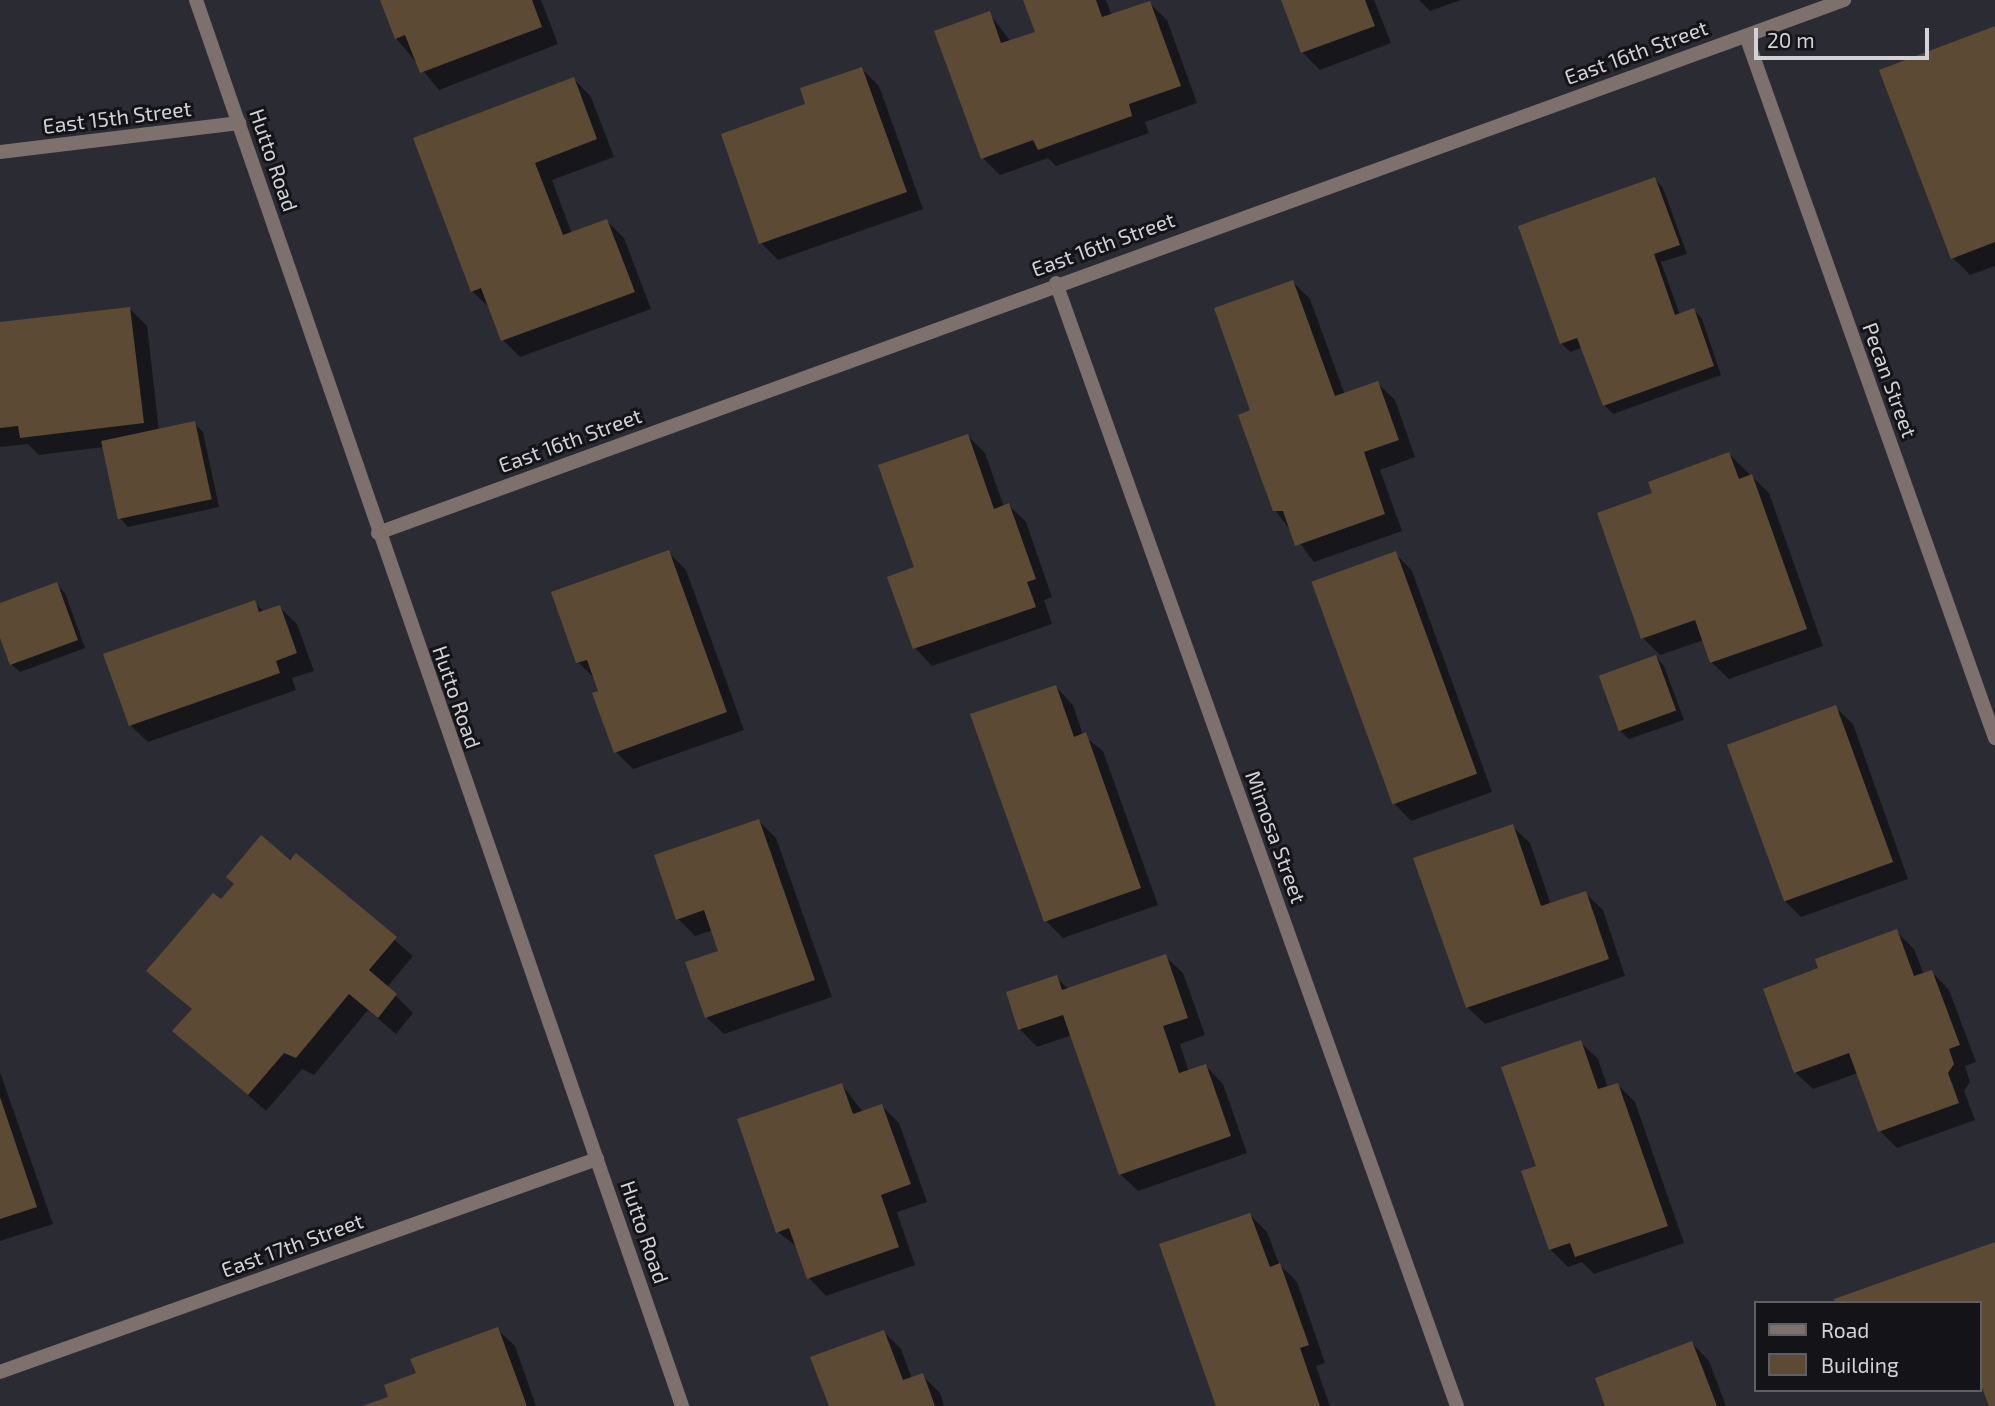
<!DOCTYPE html>
<html>
<head>
<meta charset="utf-8">
<style>
  body { margin:0 }
  #map { position:relative; width:1995px; height:1406px; overflow:hidden; background:#2b2c33; font-family:"Exo 2",sans-serif }
  div>[style] { position:absolute }
  .shadow>* { inset:0; background:#0007 }
  .building>* { inset:0; background:#5c4a34; transform-origin:0 0 }
  .minor>* { height:14px; margin:-7px; padding:0 7px; transform-origin:7px; border-radius:7px; background:#7e706c }
  span { translate:-50% -50%; white-space:nowrap; text-align:center; line-height:1.15; -webkit-text-stroke:6px #141418; paint-order:stroke }
  .street-label { font-size:21px; color:#d2d2d7 }
  .legend { position:absolute; left:1754px; top:1301px; width:228px; height:91px; box-sizing:border-box; background:#141418; border:2px solid #606064; margin:0; padding:9px 12px; list-style:none; font-size:21px; color:#d2d2d7 }
  .legend li { display:flex; align-items:center; gap:14px; height:35px }
  .legend b { width:35px; border:2px solid #606064 }
  .scale { position:absolute; left:1754px; top:28px; width:175px; height:32px; box-sizing:border-box; border:4px solid #d2d2d7; border-top:0; padding-left:9px; font-size:21px; line-height:24px; white-space:nowrap; color:#d2d2d7; -webkit-text-stroke:5px #141418; paint-order:stroke }
</style>
</head>
<body>
<div id="map">
  <div class="shadow">
    <i style="clip-path:polygon(382px 0,541px 0,558px 44px,439px 90px,396px 38px)"></i>
    <i style="clip-path:polygon(1025px 0,1106px 0,1112px 16px,1149px 3px,1167px 20px,1197px 103px,1145px 122px,1149px 133px,1056px 166px,1048px 158px,1000px 175px,983px 158px,989px 13px,1011px 42px,1037px 33px)"></i>
    <i style="clip-path:polygon(1283px 0,1374px 0,1391px 43px,1320px 70px,1302px 52px)"></i>
    <i style="clip-path:polygon(1419px 0,1461px 0,1430px 11px)"></i>
    <i style="clip-path:polygon(1995px 28px,1995px 266px,1970px 275px,1953px 258px)"></i>
    <i style="clip-path:polygon(862px 69px,879px 86px,923px 209px,778px 260px,761px 243px,808px 106px)"></i>
    <i style="clip-path:polygon(574px 79px,591px 97px,614px 157px,552px 180px,572px 234px,607px 221px,624px 238px,651px 309px,520px 357px,503px 340px,490px 308px,472px 291px)"></i>
    <i style="clip-path:polygon(1655px 179px,1663px 188px,1687px 254px,1661px 262px,1680px 315px,1694px 310px,1702px 319px,1721px 375px,1613px 414px,1604px 405px,1583px 347px,1570px 352px,1561px 343px)"></i>
    <i style="clip-path:polygon(1293px 282px,1310px 299px,1345px 395px,1377px 383px,1395px 400px,1415px 457px,1380px 470px,1402px 531px,1314px 562px,1275px 510px,1253px 411px)"></i>
    <i style="clip-path:polygon(130px 309px,147px 326px,159px 431px,194px 423px,203px 432px,219px 507px,128px 527px,120px 518px,104px 447px,39px 455px,28px 444px,0 447px,0 324px)"></i>
    <i style="clip-path:polygon(968px 436px,985px 453px,1004px 507px,1009px 505px,1026px 522px,1052px 597px,1044px 600px,1052px 624px,932px 666px,915px 648px,917px 568px)"></i>
    <i style="clip-path:polygon(1729px 454px,1769px 493px,1823px 646px,1729px 679px,1711px 662px,1704px 640px,1660px 655px,1643px 638px,1654px 494px)"></i>
    <i style="clip-path:polygon(668px 552px,686px 570px,744px 730px,633px 769px,616px 752px,596px 680px,578px 662px)"></i>
    <i style="clip-path:polygon(1395px 553px,1412px 571px,1492px 792px,1411px 821px,1394px 803px,1313px 582px)"></i>
    <i style="clip-path:polygon(56px 584px,65px 593px,85px 648px,20px 672px,11px 664px,0 633px,0 605px)"></i>
    <i style="clip-path:polygon(254px 602px,264px 612px,279px 607px,297px 624px,314px 671px,292px 678px,296px 690px,148px 742px,130px 725px)"></i>
    <i style="clip-path:polygon(1656px 657px,1664px 666px,1684px 720px,1629px 739px,1620px 731px)"></i>
    <i style="clip-path:polygon(1056px 687px,1073px 705px,1083px 735px,1103px 751px,1158px 905px,1063px 938px,1046px 921px)"></i>
    <i style="clip-path:polygon(1835px 707px,1853px 724px,1908px 879px,1801px 917px,1783px 899px)"></i>
    <i style="clip-path:polygon(759px 821px,776px 838px,832px 997px,724px 1034px,706px 1017px,720px 952px,713px 930px,695px 936px,678px 919px)"></i>
    <i style="clip-path:polygon(1512px 826px,1530px 843px,1551px 905px,1585px 893px,1603px 910px,1625px 976px,1485px 1024px,1467px 1007px)"></i>
    <i style="clip-path:polygon(296px 855px,413px 956px,387px 987px,413px 1013px,396px 1034px,368px 1010px,314px 1075px,302px 1069px,266px 1111px,175px 1031px,193px 1010px,149px 971px,221px 902px)"></i>
    <i style="clip-path:polygon(1896px 931px,1914px 949px,1924px 975px,1932px 972px,1949px 990px,1976px 1062px,1965px 1066px,1970px 1082px,1964px 1091px,1975px 1120px,1897px 1148px,1880px 1131px,1858px 1073px,1813px 1089px,1795px 1072px,1820px 969px)"></i>
    <i style="clip-path:polygon(1165px 956px,1183px 973px,1205px 1035px,1180px 1044px,1189px 1072px,1206px 1066px,1223px 1084px,1247px 1153px,1138px 1191px,1120px 1174px,1072px 1035px,1037px 1047px,1020px 1029px,1056px 977px,1068px 989px)"></i>
    <i style="clip-path:polygon(1580px 1042px,1598px 1059px,1608px 1088px,1618px 1085px,1635px 1102px,1684px 1243px,1594px 1274px,1582px 1262px,1568px 1267px,1550px 1249px,1538px 1167px)"></i>
    <i style="clip-path:polygon(0 1072px,53px 1224px,0 1241px)"></i>
    <i style="clip-path:polygon(842px 1085px,863px 1112px,882px 1106px,899px 1123px,927px 1202px,897px 1212px,915px 1265px,826px 1296px,809px 1278px,798px 1248px,778px 1232px)"></i>
    <i style="clip-path:polygon(1249px 1214px,1267px 1232px,1279px 1264px,1297px 1282px,1325px 1363px,1316px 1366px,1330px 1406px,1218px 1406px)"></i>
    <i style="clip-path:polygon(497px 1329px,515px 1346px,536px 1406px,366px 1406px,390px 1398px)"></i>
    <i style="clip-path:polygon(884px 1332px,901px 1349px,912px 1379px,922px 1375px,940px 1393px,944px 1406px,830px 1406px)"></i>
    <i style="clip-path:polygon(1692px 1343px,1709px 1361px,1726px 1406px,1607px 1406px)"></i>
  </div>
  <div class="building">
    <i style="clip-path:polygon(380px 0,532px 0,542px 27px,420px 73px,405px 35px,395px 39px)"></i>
    <i style="clip-path:polygon(1023px 0,1096px 0,1102px 17px,1150px 1px,1181px 86px,1129px 104px,1132px 116px,1038px 150px,1033px 140px,981px 159px,934px 31px,990px 11px,1001px 43px,1035px 32px)"></i>
    <i style="clip-path:polygon(1281px 0,1365px 0,1375px 26px,1301px 53px)"></i>
    <i style="clip-path:polygon(1995px 26px,1995px 242px,1951px 259px,1879px 70px)"></i>
    <i style="clip-path:polygon(862px 67px,907px 192px,759px 244px,721px 134px,805px 104px,800px 88px)"></i>
    <i style="clip-path:polygon(574px 77px,597px 139px,535px 163px,563px 235px,607px 219px,635px 292px,501px 341px,481px 288px,471px 292px,413px 138px)"></i>
    <i style="clip-path:polygon(1655px 177px,1680px 245px,1654px 254px,1675px 315px,1694px 308px,1714px 366px,1603px 406px,1577px 338px,1560px 344px,1518px 226px)"></i>
    <i style="clip-path:polygon(1293px 280px,1335px 396px,1378px 381px,1399px 440px,1364px 452px,1385px 514px,1295px 546px,1283px 511px,1273px 511px,1238px 415px,1250px 410px,1214px 308px)"></i>
    <i style="clip-path:polygon(130px 307px,144px 423px,20px 438px,18px 426px,0 428px,0 322px)"></i>
    <i style="left:195px;top:421px;width:80px;height:96px;rotate:78deg"></i>
    <i style="clip-path:polygon(968px 434px,994px 509px,1009px 503px,1036px 579px,1027px 582px,1036px 607px,913px 649px,887px 577px,914px 567px,878px 465px)"></i>
    <i style="clip-path:polygon(1729px 452px,1739px 479px,1752px 474px,1807px 629px,1710px 663px,1695px 620px,1641px 639px,1597px 513px,1652px 493px,1648px 482px)"></i>
    <i style="clip-path:polygon(669px 550px,727px 712px,614px 753px,592px 693px,598px 691px,587px 660px,576px 663px,551px 592px)"></i>
    <i style="left:1396px;top:551px;width:237px;height:90px;rotate:70deg"></i>
    <i style="clip-path:polygon(57px 582px,78px 640px,10px 665px,0 638px,0 603px)"></i>
    <i style="clip-path:polygon(255px 600px,259px 612px,280px 605px,297px 653px,276px 661px,280px 673px,129px 726px,103px 654px)"></i>
    <i style="left:1656px;top:655px;width:59px;height:61px;rotate:70deg"></i>
    <i style="clip-path:polygon(1056px 685px,1074px 737px,1086px 732px,1141px 888px,1044px 922px,970px 714px)"></i>
    <i style="left:1836px;top:705px;width:167px;height:116px;rotate:70deg"></i>
    <i style="clip-path:polygon(759px 819px,815px 980px,705px 1018px,685px 962px,718px 951px,704px 910px,676px 920px,654px 855px)"></i>
    <i style="clip-path:polygon(1513px 824px,1541px 906px,1586px 891px,1609px 959px,1466px 1008px,1413px 858px)"></i>
    <i style="clip-path:polygon(261px 835px,290px 860px,296px 853px,397px 937px,369px 970px,397px 994px,378px 1018px,349px 994px,296px 1058px,284px 1053px,248px 1095px,172px 1031px,192px 1009px,146px 971px,213px 893px,221px 899px,234px 884px,226px 877px)"></i>
    <i style="clip-path:polygon(1897px 929px,1914px 976px,1932px 970px,1960px 1045px,1949px 1049px,1954px 1064px,1948px 1073px,1959px 1103px,1878px 1132px,1849px 1053px,1794px 1073px,1763px 989px,1818px 968px,1815px 959px)"></i>
    <i style="clip-path:polygon(1166px 954px,1188px 1018px,1163px 1026px,1179px 1073px,1206px 1064px,1231px 1136px,1119px 1175px,1063px 1015px,1018px 1030px,1006px 992px,1057px 975px,1062px 990px)"></i>
    <i style="clip-path:polygon(1581px 1040px,1598px 1089px,1618px 1083px,1668px 1226px,1575px 1257px,1570px 1243px,1549px 1250px,1521px 1171px,1536px 1166px,1501px 1067px)"></i>
    <i style="clip-path:polygon(842px 1083px,853px 1114px,882px 1104px,911px 1184px,881px 1195px,899px 1247px,807px 1279px,789px 1228px,776px 1233px,737px 1119px)"></i>
    <i style="clip-path:polygon(0 1097px,37px 1207px,0 1219px)"></i>
    <i style="clip-path:polygon(1250px 1213px,1270px 1267px,1280px 1263px,1309px 1345px,1300px 1348px,1320px 1406px,1216px 1406px,1159px 1244px)"></i>
    <i style="clip-path:polygon(1995px 1242px,1995px 1406px,1989px 1406px,1979px 1380px,1979px 1303px,1835px 1303px,1834px 1299px)"></i>
    <i style="clip-path:polygon(498px 1327px,527px 1406px,362px 1406px,388px 1397px,384px 1385px,416px 1373px,410px 1359px)"></i>
    <i style="clip-path:polygon(884px 1330px,903px 1380px,923px 1373px,935px 1406px,829px 1406px,810px 1357px)"></i>
    <i style="clip-path:polygon(1692px 1341px,1717px 1406px,1605px 1406px,1595px 1378px)"></i>
  </div>
  <div class="minor">
    <i style="left:196px;top:0;width:1488px;rotate:70.93deg"></i>
    <i style="left:1746px;top:36px;width:745px;rotate:70.47deg"></i>
    <i style="left:0;top:152px;width:241px;rotate:-6.9deg"></i>
    <i style="left:1056px;top:283px;width:1192px;rotate:70.35deg"></i>
    <i style="left:378px;top:533px;width:1560px;rotate:-19.98deg"></i>
    <i style="left:0;top:1372px;width:634px;rotate:-19.64deg"></i>
  </div>
  <div class="street-label">
    <span style="left:1636px;top:52px;rotate:-20deg">East 16th Street</span>
    <span style="left:117px;top:117px;rotate:-7deg">East 15th Street</span>
    <span style="left:274px;top:160px;rotate:71deg">Hutto Road</span>
    <span style="left:1103px;top:244px;rotate:-20deg">East 16th Street</span>
    <span style="left:1890px;top:380px;rotate:70deg">Pecan Street</span>
    <span style="left:570px;top:440px;rotate:-20deg">East 16th Street</span>
    <span style="left:457px;top:697px;rotate:71deg">Hutto Road</span>
    <span style="left:1276px;top:837px;rotate:70deg">Mimosa Street</span>
    <span style="left:645px;top:1232px;rotate:71deg">Hutto Road</span>
    <span style="left:292px;top:1245px;rotate:-20deg">East 17th Street</span>
  </div>
  <ul class="legend">
  <li><b style="height:9px;background:#7e706c"></b>Road</li>
  <li><b style="height:19px;background:#5c4a34"></b>Building</li>
  </ul>
  <div class="scale">20 m</div>
</div>
</body>
</html>
